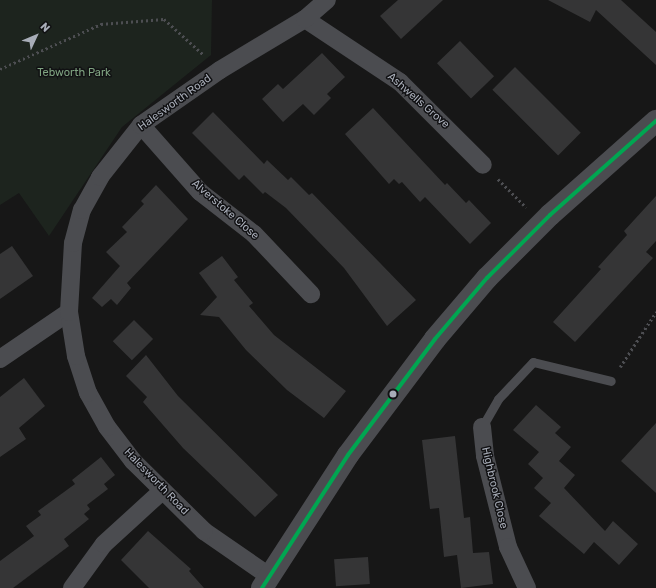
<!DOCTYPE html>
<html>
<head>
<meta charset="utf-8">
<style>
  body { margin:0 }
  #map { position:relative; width:656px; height:588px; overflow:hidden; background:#171717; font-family:Rubik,sans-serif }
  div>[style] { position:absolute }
  .green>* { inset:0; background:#1d241e }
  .building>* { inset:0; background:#353536; transform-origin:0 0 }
  .path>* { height:2.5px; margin-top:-1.25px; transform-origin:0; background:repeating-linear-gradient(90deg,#4d4e52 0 2px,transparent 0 5px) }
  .service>* { height:9px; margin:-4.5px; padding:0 4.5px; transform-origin:4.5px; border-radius:4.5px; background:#4b4c50 }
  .minor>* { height:18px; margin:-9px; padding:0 9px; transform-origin:9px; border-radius:9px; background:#4b4c50 }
  .tertiary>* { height:22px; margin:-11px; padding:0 11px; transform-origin:11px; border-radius:11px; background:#4b4c50 }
  .bus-1>* { height:4px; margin:-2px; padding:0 2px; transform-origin:2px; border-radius:2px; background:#00a651 }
  .dots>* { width:11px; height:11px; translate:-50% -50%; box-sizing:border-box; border:2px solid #111113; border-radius:50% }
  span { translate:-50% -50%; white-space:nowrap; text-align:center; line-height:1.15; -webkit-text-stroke:3px #111113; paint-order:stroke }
  .park-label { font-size:11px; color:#7fa381 }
  .street-label { font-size:11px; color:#a8adb8 }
  .north { position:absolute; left:16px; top:16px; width:40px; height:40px; -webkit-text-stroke:3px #111113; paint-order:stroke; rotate:46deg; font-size:11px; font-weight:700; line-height:16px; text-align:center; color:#a8adb8 }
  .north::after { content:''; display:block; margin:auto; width:14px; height:18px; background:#a8adb8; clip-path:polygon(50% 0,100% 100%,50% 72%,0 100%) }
</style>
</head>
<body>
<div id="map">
  <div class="green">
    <i style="clip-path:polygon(0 0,212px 0,211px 55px,122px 127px,49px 236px,19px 193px,0 205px)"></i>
  </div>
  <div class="building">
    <i style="clip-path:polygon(398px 0,443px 0,401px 39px,380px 16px)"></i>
    <i style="clip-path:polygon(548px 0,621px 0,656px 32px,656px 65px,596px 10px,590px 22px)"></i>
    <i style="left:460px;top:41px;width:49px;height:32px;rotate:46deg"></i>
    <i style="clip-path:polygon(322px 53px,345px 77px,327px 94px,331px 98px,314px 115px,303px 104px,283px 122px,262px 99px,278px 84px,283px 89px)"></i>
    <i style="left:515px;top:67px;width:93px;height:32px;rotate:45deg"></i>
    <i style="clip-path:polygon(373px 108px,445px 185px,447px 183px,466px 203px,469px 200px,491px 223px,470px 244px,425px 197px,420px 202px,402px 182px,399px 184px,394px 179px,389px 184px,345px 134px)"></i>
    <i style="clip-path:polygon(213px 112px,264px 164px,267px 160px,288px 180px,291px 177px,309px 195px,312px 193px,416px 300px,387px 326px,344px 268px,286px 208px,265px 192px,263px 194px,244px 175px,239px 180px,192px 133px)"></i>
    <i style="clip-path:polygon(156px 185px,188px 219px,127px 283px,131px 288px,117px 305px,111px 299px,102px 307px,92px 298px,120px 266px,106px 252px,127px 232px,122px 227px,144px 204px,141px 201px)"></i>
    <i style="clip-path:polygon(656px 196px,656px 241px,646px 252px,653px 258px,575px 342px,553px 322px,601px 269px,598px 267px,627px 235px,624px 231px)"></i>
    <i style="clip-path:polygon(12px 246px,33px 276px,0 299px,0 254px)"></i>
    <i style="clip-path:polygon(222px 256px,238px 277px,234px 280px,253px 303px,249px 306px,274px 335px,346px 391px,324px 418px,287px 390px,246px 350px,219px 317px,200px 315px,217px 297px,199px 273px)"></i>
    <i style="left:134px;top:320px;width:27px;height:30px;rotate:45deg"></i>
    <i style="clip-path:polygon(146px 355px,178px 396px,278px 495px,255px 517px,183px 448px,143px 402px,147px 397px,126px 376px)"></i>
    <i style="clip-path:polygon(24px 378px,45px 406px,19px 428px,26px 439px,0 457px,0 397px)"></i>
    <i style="clip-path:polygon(536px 405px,561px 427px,555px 433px,571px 447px,559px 461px,575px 475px,564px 488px,605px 531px,613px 521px,638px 544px,619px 565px,594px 542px,584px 554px,539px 516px,551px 503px,534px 488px,543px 478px,528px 464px,539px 452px,513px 430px)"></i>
    <i style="clip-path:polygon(656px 423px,656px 493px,621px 461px)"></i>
    <i style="clip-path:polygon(455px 436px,464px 518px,470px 517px,473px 553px,489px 552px,493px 584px,461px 588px,457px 555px,444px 557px,439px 508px,430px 509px,422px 440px)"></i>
    <i style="clip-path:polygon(101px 457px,115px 475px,104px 484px,108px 489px,87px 505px,90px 509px,84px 514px,89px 519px,64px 539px,69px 546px,13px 588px,0 588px,0 561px,34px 536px,26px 526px,41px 515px,38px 511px,75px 484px,72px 480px)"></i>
    <i style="clip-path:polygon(148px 531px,191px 569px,189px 571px,204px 588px,149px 588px,121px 560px)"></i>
    <i style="left:368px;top:557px;width:27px;height:34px;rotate:86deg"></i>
  </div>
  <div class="path">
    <i style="left:0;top:69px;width:111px;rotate:-24deg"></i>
    <i style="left:101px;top:24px;width:63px;rotate:-4.5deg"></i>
    <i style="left:164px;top:19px;width:54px;rotate:42deg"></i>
    <i style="left:498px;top:179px;width:40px;rotate:45deg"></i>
    <i style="left:620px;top:367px;width:66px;rotate:-56.8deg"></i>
  </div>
  <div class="service">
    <i style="left:482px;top:427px;width:32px;rotate:-60deg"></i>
    <i style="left:498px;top:399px;width:51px;rotate:-46.6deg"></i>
    <i style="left:533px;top:362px;width:80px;rotate:13.7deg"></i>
  </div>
  <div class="minor">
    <i style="left:305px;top:19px;width:114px;rotate:33.6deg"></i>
    <i style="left:400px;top:82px;width:117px;rotate:45deg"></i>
    <i style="left:141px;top:125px;width:89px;rotate:48.6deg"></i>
    <i style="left:200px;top:192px;width:68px;rotate:37.9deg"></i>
    <i style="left:254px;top:234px;width:83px;rotate:46.5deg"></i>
    <i style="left:0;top:359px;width:83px;rotate:-34.3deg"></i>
    <i style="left:482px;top:427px;width:29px;rotate:84deg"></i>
    <i style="left:485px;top:456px;width:94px;rotate:75.8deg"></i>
    <i style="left:508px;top:547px;width:45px;rotate:65.1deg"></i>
    <i style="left:269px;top:576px;width:79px;rotate:-145.3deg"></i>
    <i style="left:204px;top:531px;width:100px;rotate:-135.4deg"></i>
    <i style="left:133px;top:461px;width:43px;rotate:-127.4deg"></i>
    <i style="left:107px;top:427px;width:39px;rotate:-119deg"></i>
    <i style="left:88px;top:393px;width:39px;rotate:-108deg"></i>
    <i style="left:76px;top:356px;width:45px;rotate:-99deg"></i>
    <i style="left:69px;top:312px;width:69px;rotate:-86.7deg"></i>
    <i style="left:73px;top:243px;width:34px;rotate:-75deg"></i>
    <i style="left:82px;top:210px;width:38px;rotate:-61deg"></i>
    <i style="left:100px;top:177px;width:66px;rotate:-51.7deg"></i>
    <i style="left:141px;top:125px;width:96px;rotate:-34.8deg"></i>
    <i style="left:220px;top:70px;width:99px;rotate:-31deg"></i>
    <i style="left:305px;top:19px;width:29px;rotate:-41deg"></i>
    <i style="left:72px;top:588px;width:54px;rotate:-54deg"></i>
    <i style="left:104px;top:544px;width:79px;rotate:-42.4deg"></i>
  </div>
  <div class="tertiary">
    <i style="left:262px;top:588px;width:158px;rotate:-57.1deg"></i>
    <i style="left:348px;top:455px;width:145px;rotate:-53.1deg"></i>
    <i style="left:435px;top:339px;width:80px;rotate:-49.6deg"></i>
    <i style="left:487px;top:278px;width:89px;rotate:-45deg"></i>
    <i style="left:550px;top:215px;width:142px;rotate:-41.6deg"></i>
  </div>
  <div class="bus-1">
    <i style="left:262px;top:588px;width:158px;rotate:-57.1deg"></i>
    <i style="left:348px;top:455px;width:145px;rotate:-53.1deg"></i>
    <i style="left:435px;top:339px;width:80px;rotate:-49.6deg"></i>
    <i style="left:487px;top:278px;width:89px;rotate:-45deg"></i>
    <i style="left:550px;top:215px;width:142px;rotate:-41.6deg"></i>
  </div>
  <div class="dots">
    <i style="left:393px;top:394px;background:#a8adb8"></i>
  </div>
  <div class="park-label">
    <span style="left:74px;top:73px">Tebworth Park</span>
  </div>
  <div class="street-label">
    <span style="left:418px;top:101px;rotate:41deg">Ashwells Grove</span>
    <span style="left:175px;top:103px;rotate:-36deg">Halesworth Road</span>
    <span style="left:225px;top:210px;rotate:41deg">Alverstoke Close</span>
    <span style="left:156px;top:482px;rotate:46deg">Halesworth Road</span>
    <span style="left:494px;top:488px;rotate:77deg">Highbrook Close</span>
  </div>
  <div class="north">N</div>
</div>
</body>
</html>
